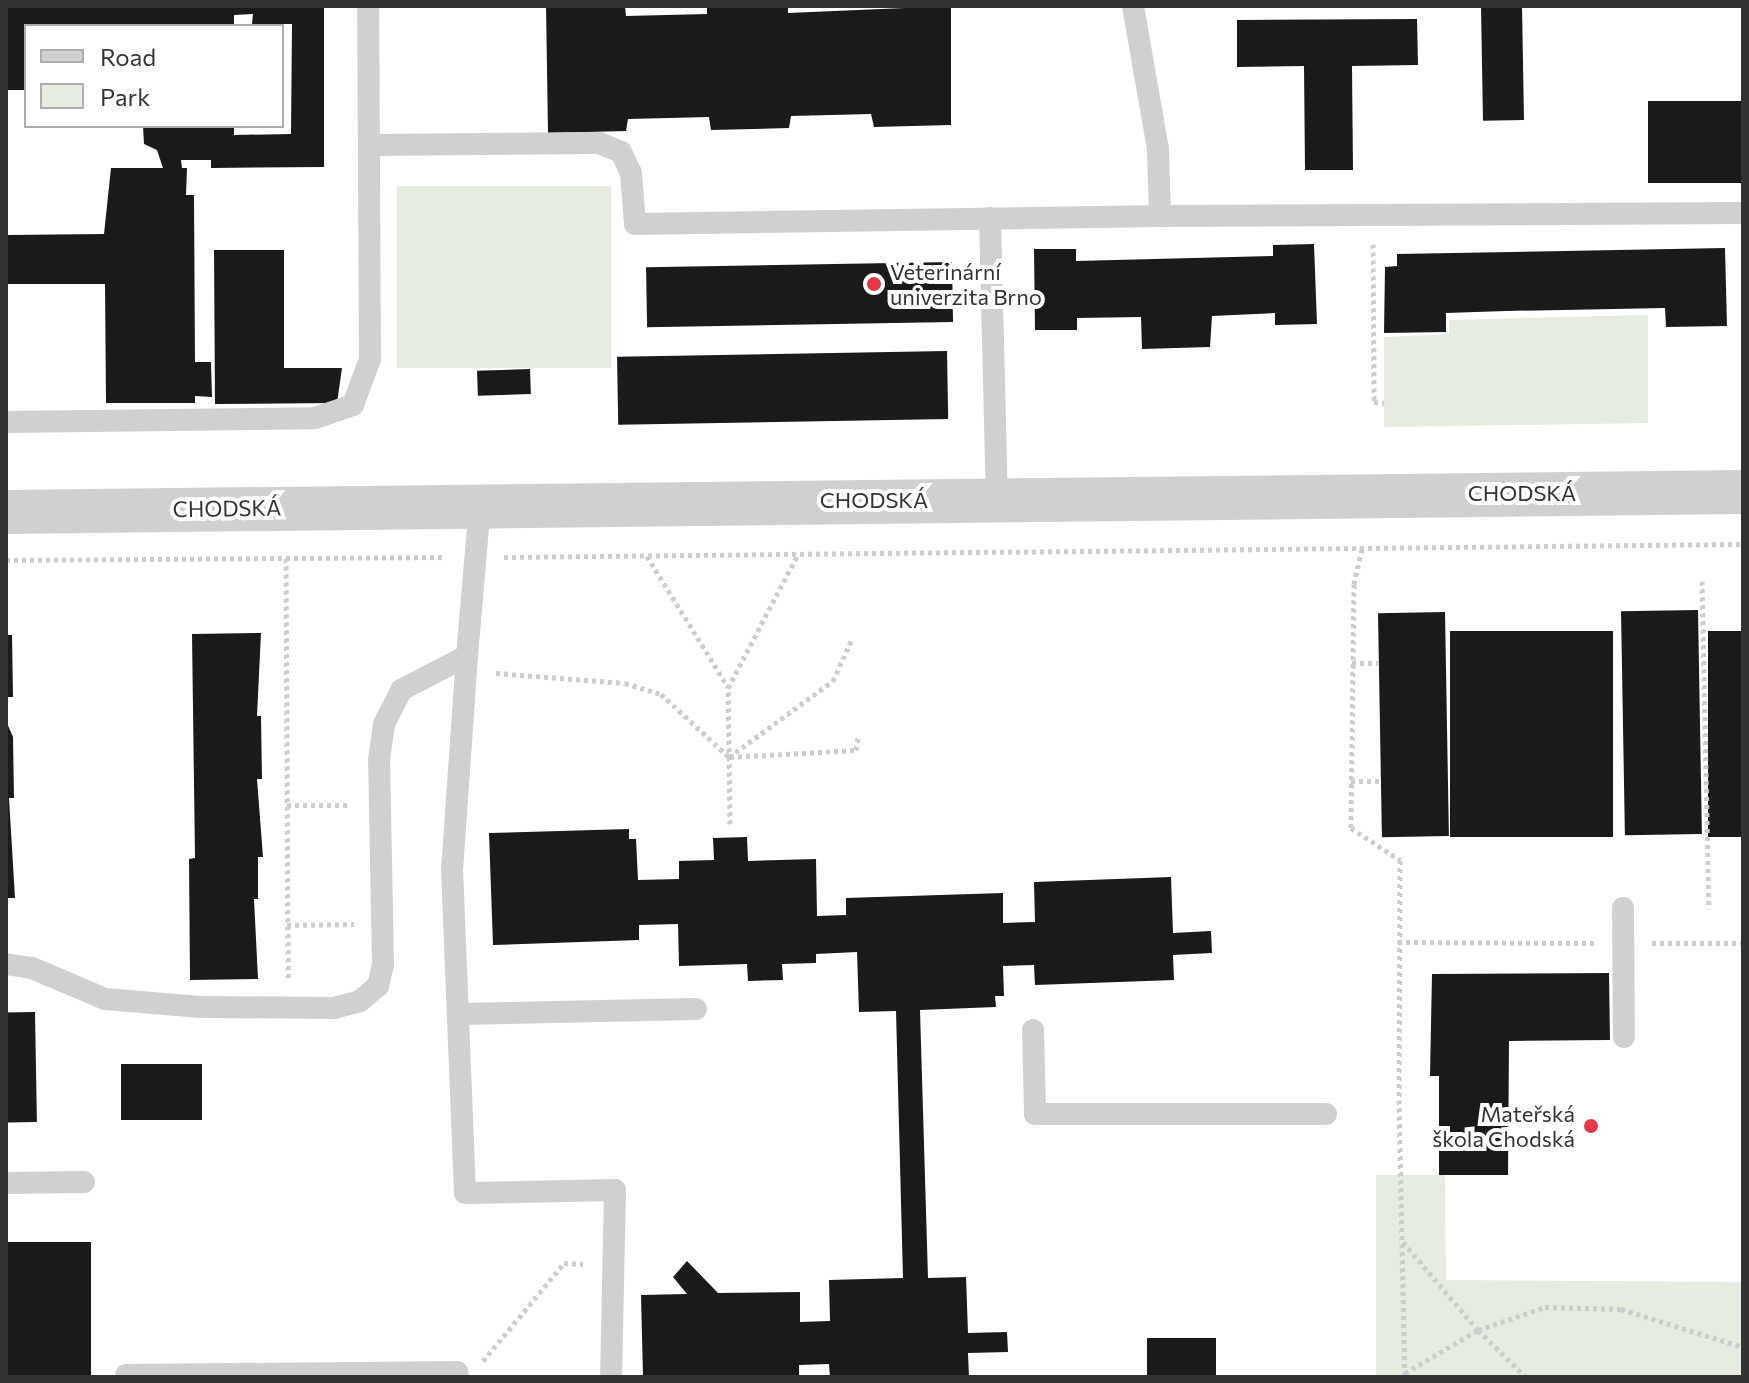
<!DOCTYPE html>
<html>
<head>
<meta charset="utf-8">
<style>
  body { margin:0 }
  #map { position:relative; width:1749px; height:1383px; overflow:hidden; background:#fff; font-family:Commissioner,sans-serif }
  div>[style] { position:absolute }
  .green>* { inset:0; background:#e6ecdf; transform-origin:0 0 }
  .building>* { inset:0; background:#1a1a1a; transform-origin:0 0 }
  .path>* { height:5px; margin-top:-2.5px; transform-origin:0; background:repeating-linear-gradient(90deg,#cdcdcd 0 4px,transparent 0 8px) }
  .lane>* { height:22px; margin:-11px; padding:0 11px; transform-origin:11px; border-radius:11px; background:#d0d0d0 }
  .street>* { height:44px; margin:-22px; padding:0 22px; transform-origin:22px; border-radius:22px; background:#d0d0d0 }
  .dots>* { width:22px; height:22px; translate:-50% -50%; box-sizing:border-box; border:4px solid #fff; border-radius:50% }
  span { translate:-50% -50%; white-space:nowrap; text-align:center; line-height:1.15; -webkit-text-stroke:8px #fff; paint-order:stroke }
  .poi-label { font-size:22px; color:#333 }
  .left { translate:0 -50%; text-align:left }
  .right { translate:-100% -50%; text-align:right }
  .street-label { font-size:22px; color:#333 }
  .frame { position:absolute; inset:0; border:8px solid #333; pointer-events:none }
  .legend { position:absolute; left:24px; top:24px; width:260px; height:104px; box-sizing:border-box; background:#fff; border:2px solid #adadad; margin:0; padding:10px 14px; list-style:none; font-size:24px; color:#333 }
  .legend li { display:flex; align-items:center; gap:16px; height:40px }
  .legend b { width:40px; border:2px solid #adadad }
</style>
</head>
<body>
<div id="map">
  <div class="green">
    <i style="left:397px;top:186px;width:214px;height:182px"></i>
    <i style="clip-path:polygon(1648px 315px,1648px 423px,1384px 427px,1384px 337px,1449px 334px,1449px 320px)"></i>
    <i style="clip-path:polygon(1376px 1175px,1445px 1175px,1446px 1280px,1743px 1282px,1743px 1377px,1376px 1377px)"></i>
  </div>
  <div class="building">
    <i style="clip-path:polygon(6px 6px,324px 6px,324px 167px,211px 168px,211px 160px,181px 160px,182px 168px,187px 168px,186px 195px,194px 195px,195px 362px,211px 362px,212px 397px,195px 396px,195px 403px,106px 403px,105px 284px,6px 284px,6px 235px,104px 234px,111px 168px,163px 168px,157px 150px,144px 144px,143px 126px,234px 126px,234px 135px,291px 134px,292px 24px,252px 24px,253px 14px,234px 15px,234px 26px,26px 26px,26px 90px,6px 90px)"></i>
    <i style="clip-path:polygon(546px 6px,625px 6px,626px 16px,707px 14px,707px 6px,788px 6px,788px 13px,951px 6px,951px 125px,874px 127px,871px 114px,791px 116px,789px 128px,711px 130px,709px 117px,628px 119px,626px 131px,548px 133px)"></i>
    <i style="left:1522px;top:6px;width:114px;height:41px;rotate:89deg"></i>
    <i style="clip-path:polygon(1417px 19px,1418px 65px,1352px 66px,1353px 170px,1305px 170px,1304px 66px,1237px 67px,1237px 20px)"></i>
    <i style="left:1743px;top:101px;width:82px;height:95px;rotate:90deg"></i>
    <i style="clip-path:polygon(1314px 244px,1317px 324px,1275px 325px,1275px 313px,1212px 316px,1210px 347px,1142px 349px,1141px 317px,1077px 318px,1077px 330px,1035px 330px,1034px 249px,1076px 249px,1076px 261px,1273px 256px,1273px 245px)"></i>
    <i style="clip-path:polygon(1725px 248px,1727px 326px,1666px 327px,1665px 308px,1506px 311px,1446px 313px,1446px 332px,1384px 333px,1385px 267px,1397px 266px,1397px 254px)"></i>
    <i style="clip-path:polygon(214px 250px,284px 250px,284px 368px,342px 368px,337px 403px,215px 404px)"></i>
    <i style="left:952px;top:262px;width:60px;height:306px;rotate:89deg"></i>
    <i style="left:947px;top:351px;width:68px;height:330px;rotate:89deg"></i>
    <i style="left:530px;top:369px;width:25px;height:53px;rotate:88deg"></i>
    <i style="left:1698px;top:610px;width:224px;height:77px;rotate:89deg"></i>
    <i style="left:1445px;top:612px;width:224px;height:67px;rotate:89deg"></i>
    <i style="left:1613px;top:631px;width:206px;height:163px;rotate:90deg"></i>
    <i style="left:1708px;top:631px;width:35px;height:206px"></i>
    <i style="clip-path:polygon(261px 633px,257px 716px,261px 716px,262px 779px,257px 779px,263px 857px,258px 857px,258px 899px,254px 899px,258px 979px,190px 980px,189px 859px,195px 858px,192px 634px)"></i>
    <i style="clip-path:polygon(6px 635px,12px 635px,13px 697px,6px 697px)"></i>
    <i style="clip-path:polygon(6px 721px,13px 737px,14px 798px,9px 798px,15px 898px,6px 898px)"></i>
    <i style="clip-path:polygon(629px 829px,629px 839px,636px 839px,638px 880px,679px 879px,679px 861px,714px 860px,713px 838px,747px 837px,748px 861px,816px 859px,817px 916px,846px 915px,846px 898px,1003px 893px,1003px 923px,1035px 922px,1034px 882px,1171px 877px,1173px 933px,1211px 931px,1212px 953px,1173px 955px,1174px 980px,1035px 985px,1034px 965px,1003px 966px,1004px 996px,995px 996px,996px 1007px,920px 1010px,928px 1278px,966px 1277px,968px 1333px,1007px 1332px,1008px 1352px,968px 1353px,969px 1377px,830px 1377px,829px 1364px,799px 1365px,799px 1377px,643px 1377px,641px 1295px,687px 1294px,673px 1277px,687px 1261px,718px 1293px,800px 1292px,800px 1322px,830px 1321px,829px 1280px,903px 1278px,896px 1011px,859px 1012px,857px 952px,816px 954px,816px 963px,782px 964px,783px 980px,748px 981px,747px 964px,679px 966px,678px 924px,639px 925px,639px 940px,493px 945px,489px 833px)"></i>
    <i style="clip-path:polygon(1609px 973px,1610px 1040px,1509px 1041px,1508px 1175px,1439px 1175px,1439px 1076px,1430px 1076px,1432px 974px)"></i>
    <i style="left:35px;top:1012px;width:110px;height:29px;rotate:89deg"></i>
    <i style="left:121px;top:1064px;width:81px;height:56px"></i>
    <i style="left:91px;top:1242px;width:135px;height:85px;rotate:90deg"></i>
    <i style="left:1216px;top:1338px;width:39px;height:69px;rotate:90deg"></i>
  </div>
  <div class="path">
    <i style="left:1373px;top:244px;width:158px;rotate:89.6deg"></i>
    <i style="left:1374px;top:402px;width:10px;rotate:6deg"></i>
    <i style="left:1362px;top:549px;width:36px;rotate:103deg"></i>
    <i style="left:1354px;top:584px;width:244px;rotate:90.7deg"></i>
    <i style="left:1351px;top:828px;width:59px;rotate:33.1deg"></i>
    <i style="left:1400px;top:860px;width:240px;rotate:90.2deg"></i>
    <i style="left:1399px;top:1100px;width:277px;rotate:88.8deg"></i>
    <i style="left:647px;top:556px;width:154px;rotate:58.3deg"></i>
    <i style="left:504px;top:557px;width:1239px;rotate:-0.6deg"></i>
    <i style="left:286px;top:558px;width:420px;rotate:89.7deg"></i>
    <i style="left:6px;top:560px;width:440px;rotate:-0.4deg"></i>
    <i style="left:1702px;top:581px;width:328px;rotate:88.8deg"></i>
    <i style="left:1352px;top:663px;width:26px"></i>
    <i style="left:496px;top:673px;width:129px;rotate:4.4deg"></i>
    <i style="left:625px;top:683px;width:38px;rotate:17deg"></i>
    <i style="left:661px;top:694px;width:93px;rotate:42.8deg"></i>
    <i style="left:729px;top:757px;width:129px;rotate:-36.2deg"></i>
    <i style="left:833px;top:681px;width:44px;rotate:-65.8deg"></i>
    <i style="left:730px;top:757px;width:126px;rotate:-3.2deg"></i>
    <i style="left:856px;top:750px;width:13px;rotate:-81deg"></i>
    <i style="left:1351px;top:781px;width:28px"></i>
    <i style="left:287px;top:805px;width:63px"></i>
    <i style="left:730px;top:824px;width:136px;rotate:-90.8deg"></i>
    <i style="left:728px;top:688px;width:151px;rotate:-62.4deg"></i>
    <i style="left:287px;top:925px;width:67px;rotate:-0.9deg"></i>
    <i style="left:1398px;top:942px;width:196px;rotate:0.3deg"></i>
    <i style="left:1652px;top:943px;width:91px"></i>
    <i style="left:1403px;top:1242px;width:116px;rotate:49.6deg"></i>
    <i style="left:1478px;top:1330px;width:71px;rotate:-18.9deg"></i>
    <i style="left:1545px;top:1307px;width:76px;rotate:1.5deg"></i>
    <i style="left:1621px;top:1309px;width:128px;rotate:17.3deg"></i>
    <i style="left:483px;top:1361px;width:127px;rotate:-50.4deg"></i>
    <i style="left:564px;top:1263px;width:19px;rotate:3deg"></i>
    <i style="left:1405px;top:1373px;width:85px;rotate:-30.5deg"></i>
    <i style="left:1478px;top:1330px;width:67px;rotate:44.4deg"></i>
  </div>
  <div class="lane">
    <i style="left:1133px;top:6px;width:145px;rotate:80.1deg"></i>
    <i style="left:1158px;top:149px;width:67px;rotate:88.3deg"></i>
    <i style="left:1160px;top:216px;width:583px;rotate:-0.29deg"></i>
    <i style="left:370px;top:145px;width:229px;rotate:-0.5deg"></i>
    <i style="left:599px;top:143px;width:24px;rotate:22deg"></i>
    <i style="left:621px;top:152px;width:23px;rotate:65deg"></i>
    <i style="left:631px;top:173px;width:51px;rotate:85.5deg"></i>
    <i style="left:635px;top:224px;width:525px;rotate:-0.87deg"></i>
    <i style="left:990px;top:218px;width:281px;rotate:88.6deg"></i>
    <i style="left:6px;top:422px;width:309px;rotate:-0.7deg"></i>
    <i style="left:315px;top:418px;width:40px;rotate:-18.9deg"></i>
    <i style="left:353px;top:405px;width:49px;rotate:-69.7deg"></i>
    <i style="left:370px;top:359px;width:353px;rotate:-90.3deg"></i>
    <i style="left:467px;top:656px;width:214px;rotate:94deg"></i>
    <i style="left:452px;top:869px;width:324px;rotate:87.7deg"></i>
    <i style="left:465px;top:1193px;width:150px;rotate:-1.1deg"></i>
    <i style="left:615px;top:1190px;width:187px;rotate:91.2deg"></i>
    <i style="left:1623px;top:908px;width:129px;rotate:89.6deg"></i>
    <i style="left:6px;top:964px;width:26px;rotate:9deg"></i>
    <i style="left:32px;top:968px;width:79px;rotate:23deg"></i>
    <i style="left:105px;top:999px;width:96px;rotate:4.8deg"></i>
    <i style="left:201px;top:1007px;width:133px;rotate:0.4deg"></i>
    <i style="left:334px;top:1008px;width:27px;rotate:-15deg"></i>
    <i style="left:360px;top:1001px;width:23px;rotate:-40deg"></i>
    <i style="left:378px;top:986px;width:23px;rotate:-77deg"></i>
    <i style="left:383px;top:964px;width:204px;rotate:-91.1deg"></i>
    <i style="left:379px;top:760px;width:36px;rotate:-82deg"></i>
    <i style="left:384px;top:724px;width:38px;rotate:-63deg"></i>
    <i style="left:401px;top:690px;width:74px;rotate:-27.3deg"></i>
    <i style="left:467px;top:656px;width:154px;rotate:-85.1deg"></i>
    <i style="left:458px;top:1014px;width:238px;rotate:-1.2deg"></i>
    <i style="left:1033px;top:1030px;width:84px;rotate:88.6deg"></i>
    <i style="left:1035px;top:1114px;width:291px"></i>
    <i style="left:6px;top:1183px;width:78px;rotate:-0.7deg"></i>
    <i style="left:126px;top:1375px;width:331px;rotate:-0.5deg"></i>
    <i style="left:457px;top:1372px;width:5px;rotate:79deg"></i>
  </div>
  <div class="street">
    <i style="left:6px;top:512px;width:1737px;rotate:-0.66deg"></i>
  </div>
  <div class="dots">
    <i style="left:874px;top:284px;background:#e63946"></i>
    <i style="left:1591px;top:1126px;background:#e63946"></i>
  </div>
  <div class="poi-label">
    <span class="left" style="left:890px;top:284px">Veterinární<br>univerzita Brno</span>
    <span class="right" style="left:1575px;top:1126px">Mateřská<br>škola Chodská</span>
  </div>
  <div class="street-label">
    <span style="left:1522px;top:493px">CHODSKÁ</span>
    <span style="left:874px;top:500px">CHODSKÁ</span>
    <span style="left:227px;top:508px;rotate:-1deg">CHODSKÁ</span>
  </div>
  <div class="frame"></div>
  <ul class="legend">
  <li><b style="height:10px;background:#d0d0d0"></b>Road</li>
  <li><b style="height:22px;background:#e6ecdf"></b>Park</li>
  </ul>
</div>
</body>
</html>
